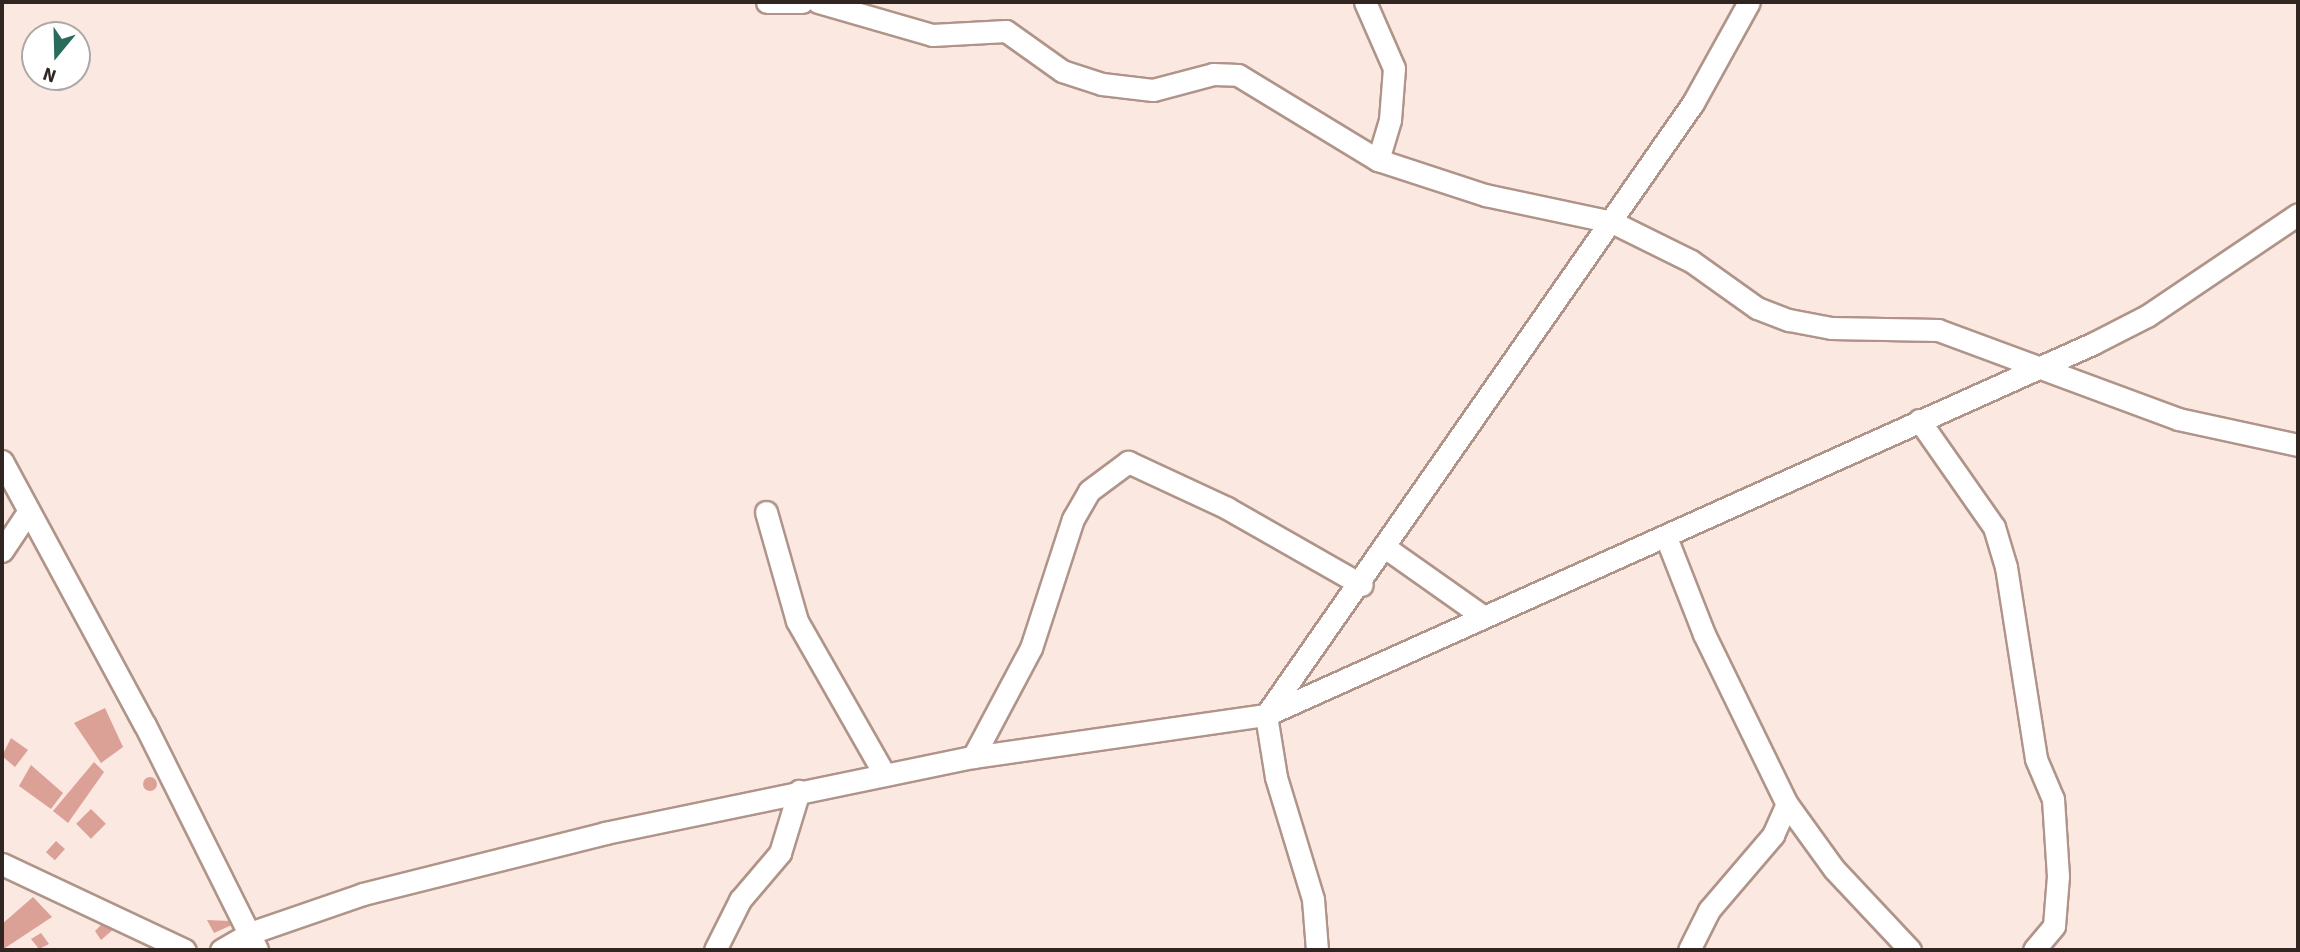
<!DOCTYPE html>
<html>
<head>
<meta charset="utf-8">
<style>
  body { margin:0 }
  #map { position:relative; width:2300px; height:952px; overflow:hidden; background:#fbe8e1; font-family:"Source Sans 3",sans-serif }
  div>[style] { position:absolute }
  .building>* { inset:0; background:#dca196; transform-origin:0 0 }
  .round { border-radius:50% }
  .roads { filter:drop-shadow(2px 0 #b09489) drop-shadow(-2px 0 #b09489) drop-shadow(0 2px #b09489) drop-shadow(0 -2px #b09489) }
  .minor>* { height:21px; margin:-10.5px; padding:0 10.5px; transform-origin:10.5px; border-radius:10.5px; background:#fff }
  span { translate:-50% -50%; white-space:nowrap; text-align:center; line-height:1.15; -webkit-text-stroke:7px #fff; paint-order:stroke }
  .frame { position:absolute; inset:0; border:4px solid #302521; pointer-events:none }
  .north { position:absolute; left:21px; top:21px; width:70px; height:70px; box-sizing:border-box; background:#fff; border:2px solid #aca8a6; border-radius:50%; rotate:199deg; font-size:19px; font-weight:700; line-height:28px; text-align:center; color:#302521 }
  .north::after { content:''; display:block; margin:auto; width:24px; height:32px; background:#296c5c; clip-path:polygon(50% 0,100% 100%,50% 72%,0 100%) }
</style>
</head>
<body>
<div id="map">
  <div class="building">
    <i style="clip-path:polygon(105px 708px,123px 747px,101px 763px,74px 723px)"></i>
    <i style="clip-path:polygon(11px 738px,28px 750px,15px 767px,2px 756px)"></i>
    <i style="clip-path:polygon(94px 762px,104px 772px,68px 823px,53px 811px)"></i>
    <i style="clip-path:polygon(31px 765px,63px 793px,51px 809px,19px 786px)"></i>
    <i class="round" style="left:143px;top:777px;width:14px;height:14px"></i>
    <i style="left:91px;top:809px;width:21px;height:21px;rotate:45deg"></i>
    <i style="left:56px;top:841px;width:12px;height:15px;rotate:42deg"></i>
    <i style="clip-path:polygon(33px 897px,52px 917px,2px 950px,2px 924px)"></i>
    <i style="clip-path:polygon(229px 913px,234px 924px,214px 933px,207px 920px,230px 921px)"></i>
    <i style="clip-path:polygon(108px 918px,115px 928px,101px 940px,95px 931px)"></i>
    <i style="clip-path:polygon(41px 933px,49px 944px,39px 949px,31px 939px)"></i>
  </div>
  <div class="roads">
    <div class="minor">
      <i style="left:767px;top:2px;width:35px"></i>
      <i style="left:818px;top:2px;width:119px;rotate:16.1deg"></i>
      <i style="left:932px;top:35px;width:74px;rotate:-3.1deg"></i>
      <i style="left:1006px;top:31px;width:69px;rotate:35.5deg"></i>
      <i style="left:1062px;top:71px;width:42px;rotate:18deg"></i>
      <i style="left:1102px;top:84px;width:51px;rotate:6.7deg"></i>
      <i style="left:1153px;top:90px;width:62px;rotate:-14.9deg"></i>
      <i style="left:1213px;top:74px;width:25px;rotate:2deg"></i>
      <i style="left:1238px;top:75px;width:164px;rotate:31.3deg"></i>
      <i style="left:1378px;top:160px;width:113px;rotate:18.1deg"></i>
      <i style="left:1485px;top:195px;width:130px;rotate:12deg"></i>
      <i style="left:1612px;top:222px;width:88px;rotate:26.3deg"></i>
      <i style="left:1691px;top:261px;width:81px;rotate:35.5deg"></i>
      <i style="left:1757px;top:308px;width:34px;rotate:21deg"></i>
      <i style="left:1789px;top:320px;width:43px;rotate:10.8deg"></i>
      <i style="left:1831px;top:328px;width:107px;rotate:1.1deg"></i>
      <i style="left:1938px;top:330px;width:256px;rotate:20.3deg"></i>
      <i style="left:2178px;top:419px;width:123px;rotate:12.2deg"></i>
      <i style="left:1365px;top:2px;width:72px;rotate:66.3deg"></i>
      <i style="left:1394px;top:68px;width:52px;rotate:94.4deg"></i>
      <i style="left:1390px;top:120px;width:42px;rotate:106.7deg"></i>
      <i style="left:1919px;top:420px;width:131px;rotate:55deg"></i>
      <i style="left:1994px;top:527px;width:42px;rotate:73.3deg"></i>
      <i style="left:2006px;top:567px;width:194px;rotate:81.1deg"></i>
      <i style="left:2036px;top:759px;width:43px;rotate:67deg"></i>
      <i style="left:2053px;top:799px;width:77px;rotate:86.3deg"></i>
      <i style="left:2058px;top:876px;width:50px;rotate:94.6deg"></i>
      <i style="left:2054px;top:926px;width:31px;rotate:130deg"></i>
      <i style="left:2px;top:461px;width:300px;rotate:61.6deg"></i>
      <i style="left:145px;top:725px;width:251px;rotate:63.5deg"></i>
      <i style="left:766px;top:512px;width:113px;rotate:74.1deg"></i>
      <i style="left:797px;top:621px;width:177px;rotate:60.3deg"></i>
      <i style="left:1666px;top:537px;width:104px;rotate:68.6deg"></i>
      <i style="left:1704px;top:634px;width:189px;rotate:64deg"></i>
      <i style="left:1787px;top:804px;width:80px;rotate:54.1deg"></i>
      <i style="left:1834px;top:869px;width:111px;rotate:46.8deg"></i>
      <i style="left:1386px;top:548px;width:116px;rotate:35.2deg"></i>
      <i style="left:2px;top:551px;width:47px;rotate:-56.3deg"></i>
      <i style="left:973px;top:757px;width:123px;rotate:-62deg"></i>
      <i style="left:1031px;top:648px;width:136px;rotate:-72deg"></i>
      <i style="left:1073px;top:519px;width:32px;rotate:-60deg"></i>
      <i style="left:1089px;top:491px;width:49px;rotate:-36.6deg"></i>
      <i style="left:1128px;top:462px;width:109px;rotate:24.9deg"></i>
      <i style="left:1227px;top:508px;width:155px;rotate:29.7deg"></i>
      <i style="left:2px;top:864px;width:202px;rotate:25.2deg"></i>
      <i style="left:221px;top:950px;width:34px;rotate:-30deg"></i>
      <i style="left:250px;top:933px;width:120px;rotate:-19deg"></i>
      <i style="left:363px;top:894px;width:250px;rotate:-14.1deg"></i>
      <i style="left:605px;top:833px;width:376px;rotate:-11.7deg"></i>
      <i style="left:973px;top:757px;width:296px;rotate:-8.2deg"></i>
      <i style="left:1266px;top:715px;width:908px;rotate:-24.19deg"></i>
      <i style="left:2094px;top:343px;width:59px;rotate:-27deg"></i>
      <i style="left:2147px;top:316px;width:182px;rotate:-34deg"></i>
      <i style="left:715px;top:950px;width:56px;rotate:-63.4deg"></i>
      <i style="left:740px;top:900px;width:62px;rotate:-49.6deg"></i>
      <i style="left:780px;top:853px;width:65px;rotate:-73deg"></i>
      <i style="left:1317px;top:950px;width:51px;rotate:-94.5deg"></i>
      <i style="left:1313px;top:899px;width:127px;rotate:-106.9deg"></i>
      <i style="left:1276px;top:777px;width:63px;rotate:-99.2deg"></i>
      <i style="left:1266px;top:715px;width:746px;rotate:-55.1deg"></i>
      <i style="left:1693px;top:103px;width:115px;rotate:-61deg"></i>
      <i style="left:1689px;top:950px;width:45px;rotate:-63.4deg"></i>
      <i style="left:1709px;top:910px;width:99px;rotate:-49.5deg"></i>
      <i style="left:1773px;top:835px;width:34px;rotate:-66deg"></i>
    </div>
  </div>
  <div class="frame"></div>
  <div class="north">N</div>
</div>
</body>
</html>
